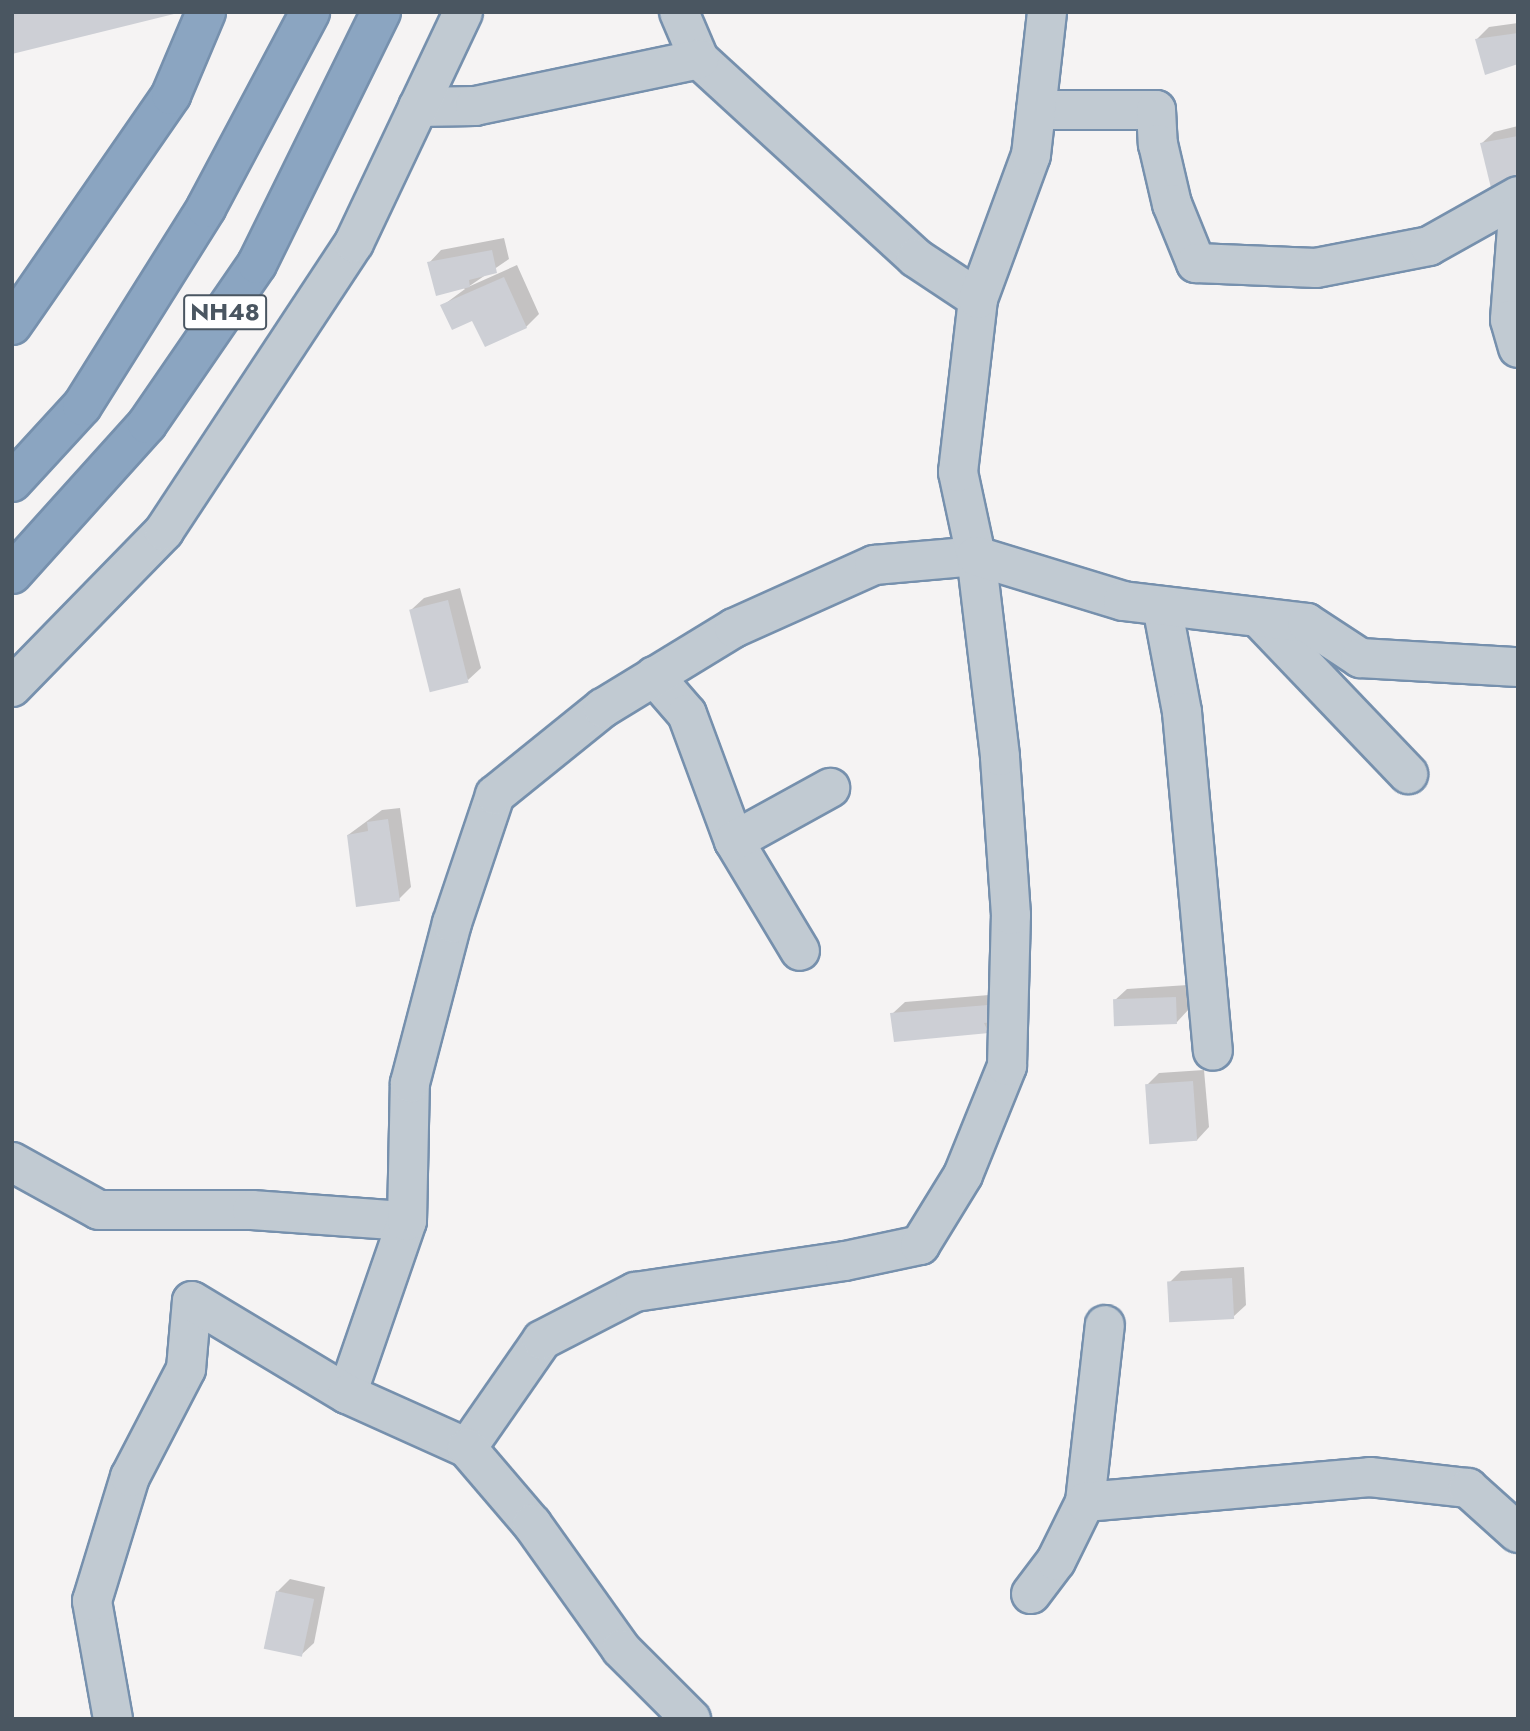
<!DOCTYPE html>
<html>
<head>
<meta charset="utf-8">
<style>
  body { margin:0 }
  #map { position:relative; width:1530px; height:1731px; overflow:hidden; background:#f5f3f3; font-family:Jost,sans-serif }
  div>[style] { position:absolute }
  .shadow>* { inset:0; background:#0003 }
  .building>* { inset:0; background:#cdcfd5; transform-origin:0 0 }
  .roads { filter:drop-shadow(2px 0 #7690ad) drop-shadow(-2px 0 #7690ad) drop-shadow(0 2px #7690ad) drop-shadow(0 -2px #7690ad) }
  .minor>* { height:38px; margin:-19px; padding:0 19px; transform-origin:19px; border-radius:19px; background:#c1cad2 }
  .highway>* { height:38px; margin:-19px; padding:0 19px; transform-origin:19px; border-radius:19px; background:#8ba5c1 }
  span { translate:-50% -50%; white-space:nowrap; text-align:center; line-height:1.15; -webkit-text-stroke:7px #fff; paint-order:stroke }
  .shield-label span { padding:2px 5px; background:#fff; border:2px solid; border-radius:5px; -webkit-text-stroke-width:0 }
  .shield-label { font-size:24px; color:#4a5661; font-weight:700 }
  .frame { position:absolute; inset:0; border:14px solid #4a5661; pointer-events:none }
</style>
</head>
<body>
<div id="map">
  <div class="shadow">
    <i style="clip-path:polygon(1518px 23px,1518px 62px,1486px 73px,1477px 39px,1489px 27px)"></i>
    <i style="clip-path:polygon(1518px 126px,1518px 180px,1481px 144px,1494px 132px)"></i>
    <i style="clip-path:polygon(504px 238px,509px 259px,468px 287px,517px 265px,539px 314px,526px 327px,473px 318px,442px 306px,465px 289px,429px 263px,441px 250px)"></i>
    <i style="clip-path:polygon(460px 588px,481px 668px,468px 680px,411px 610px,424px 598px)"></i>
    <i style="clip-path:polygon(400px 808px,411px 887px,399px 899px,348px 835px,382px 810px)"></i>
    <i style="clip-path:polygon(1188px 985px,1189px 1009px,1177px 1022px,1114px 1001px,1127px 989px)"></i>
    <i style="clip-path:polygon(1001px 994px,1001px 1020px,989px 1032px,896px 1040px,892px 1014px,905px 1002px)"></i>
    <i style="clip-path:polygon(1204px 1070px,1209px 1127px,1197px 1140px,1146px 1086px,1159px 1073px)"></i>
    <i style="clip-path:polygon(1244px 1267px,1246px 1305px,1233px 1317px,1168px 1284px,1181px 1271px)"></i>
    <i style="clip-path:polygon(290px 1579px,325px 1587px,314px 1643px,301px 1655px,277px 1592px)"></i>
  </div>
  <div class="building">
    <i style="clip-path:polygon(12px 12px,178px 12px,178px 13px,12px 54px)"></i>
    <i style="clip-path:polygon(1518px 33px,1518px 64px,1485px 75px,1475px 39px)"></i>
    <i style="clip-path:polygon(1518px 136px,1518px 184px,1492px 192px,1480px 143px)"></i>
    <i style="clip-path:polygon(492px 250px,497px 273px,469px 280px,470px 287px,436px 296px,427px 262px)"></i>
    <i style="clip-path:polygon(504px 277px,527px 328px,485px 347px,472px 321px,452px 330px,440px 305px)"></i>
    <i style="left:448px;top:600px;width:85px;height:40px;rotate:76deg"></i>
    <i style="clip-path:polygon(388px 819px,400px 901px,356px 907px,347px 835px,368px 831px,367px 822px)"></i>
    <i style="left:1176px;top:997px;width:27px;height:63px;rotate:88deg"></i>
    <i style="clip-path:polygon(988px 1005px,993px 1022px,984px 1023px,989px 1033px,894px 1042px,890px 1013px)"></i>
    <i style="left:1193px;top:1081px;width:60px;height:48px;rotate:86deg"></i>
    <i style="left:1232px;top:1278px;width:41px;height:65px;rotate:87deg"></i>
    <i style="left:276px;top:1591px;width:39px;height:59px;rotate:12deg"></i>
  </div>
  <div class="roads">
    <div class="minor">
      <i style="left:679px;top:12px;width:51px;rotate:66.9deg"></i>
      <i style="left:699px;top:59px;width:294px;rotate:42.5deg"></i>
      <i style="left:916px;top:258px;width:74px;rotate:33.5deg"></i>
      <i style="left:418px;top:107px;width:57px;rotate:-1deg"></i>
      <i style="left:475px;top:106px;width:229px;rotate:-11.8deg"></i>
      <i style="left:1036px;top:110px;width:120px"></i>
      <i style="left:1156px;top:110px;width:34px;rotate:87deg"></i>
      <i style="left:1158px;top:144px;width:62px;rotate:76.9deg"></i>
      <i style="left:1172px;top:204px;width:64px;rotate:67.9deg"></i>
      <i style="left:1196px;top:263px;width:120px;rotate:2.4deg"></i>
      <i style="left:1316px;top:268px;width:115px;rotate:-11deg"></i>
      <i style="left:1429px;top:246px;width:102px;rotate:-29.3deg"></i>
      <i style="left:1518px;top:215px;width:105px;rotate:94.4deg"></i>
      <i style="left:1510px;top:320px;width:29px;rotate:74deg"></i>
      <i style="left:1162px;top:606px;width:108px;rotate:79.3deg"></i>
      <i style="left:1182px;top:712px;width:340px;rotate:84.8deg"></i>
      <i style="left:1259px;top:618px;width:216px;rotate:46.3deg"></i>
      <i style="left:654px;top:676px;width:50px;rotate:49deg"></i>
      <i style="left:687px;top:714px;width:135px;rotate:69.7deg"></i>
      <i style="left:734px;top:841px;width:128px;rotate:59deg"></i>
      <i style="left:12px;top:687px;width:218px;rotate:-45.7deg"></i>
      <i style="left:164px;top:531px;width:345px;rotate:-56.6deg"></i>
      <i style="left:354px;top:243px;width:255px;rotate:-64.7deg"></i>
      <i style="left:734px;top:841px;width:110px;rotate:-28.9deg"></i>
      <i style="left:12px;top:1162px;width:99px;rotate:28.9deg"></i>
      <i style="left:99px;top:1210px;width:153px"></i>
      <i style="left:252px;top:1210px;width:155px;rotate:4.1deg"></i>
      <i style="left:407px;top:1221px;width:183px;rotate:109.1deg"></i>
      <i style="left:407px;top:1221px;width:138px;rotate:-88.8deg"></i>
      <i style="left:410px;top:1083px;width:165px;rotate:-75.3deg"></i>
      <i style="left:452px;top:923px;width:135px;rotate:-71.4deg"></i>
      <i style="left:495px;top:795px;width:139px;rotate:-38.9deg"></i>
      <i style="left:603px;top:708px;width:153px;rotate:-31.4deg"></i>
      <i style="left:734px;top:628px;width:154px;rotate:-24.2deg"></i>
      <i style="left:874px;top:565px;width:102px;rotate:-5deg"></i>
      <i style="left:976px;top:556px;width:86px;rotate:-102.1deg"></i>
      <i style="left:958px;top:472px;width:174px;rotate:-83.4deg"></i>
      <i style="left:978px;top:299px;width:153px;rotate:-69.8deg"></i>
      <i style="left:1031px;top:155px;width:144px;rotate:-83.6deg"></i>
      <i style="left:467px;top:1448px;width:131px;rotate:-55.2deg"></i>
      <i style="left:542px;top:1340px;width:105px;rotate:-27.3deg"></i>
      <i style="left:635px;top:1292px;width:212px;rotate:-8.4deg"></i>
      <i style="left:845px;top:1261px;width:77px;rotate:-12deg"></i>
      <i style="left:920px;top:1245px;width:82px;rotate:-58.4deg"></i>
      <i style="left:963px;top:1175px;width:118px;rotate:-68deg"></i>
      <i style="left:1007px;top:1066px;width:151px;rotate:-88.5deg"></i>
      <i style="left:1011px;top:915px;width:159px;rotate:-94deg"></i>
      <i style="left:1000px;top:756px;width:201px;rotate:-96.8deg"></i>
      <i style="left:976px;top:556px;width:154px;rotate:17deg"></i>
      <i style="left:1123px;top:601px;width:185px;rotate:6.8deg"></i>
      <i style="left:1307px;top:623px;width:64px;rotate:33.4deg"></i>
      <i style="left:1360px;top:658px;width:158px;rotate:3.3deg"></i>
      <i style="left:1085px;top:1502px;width:178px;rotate:-83.6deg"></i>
      <i style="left:1031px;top:1594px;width:41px;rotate:-52.9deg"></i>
      <i style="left:1056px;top:1561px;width:66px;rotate:-63.8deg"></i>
      <i style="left:1085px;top:1502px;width:286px;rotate:-5deg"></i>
      <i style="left:1370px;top:1477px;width:99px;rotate:6.4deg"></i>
      <i style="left:1468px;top:1488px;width:67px;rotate:42deg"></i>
      <i style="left:113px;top:1719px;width:120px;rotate:-100.1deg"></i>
      <i style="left:92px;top:1601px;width:130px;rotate:-73deg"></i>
      <i style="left:130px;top:1477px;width:122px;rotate:-62.6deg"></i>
      <i style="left:186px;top:1369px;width:68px;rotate:-85deg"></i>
      <i style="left:192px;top:1301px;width:181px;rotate:31deg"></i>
      <i style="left:347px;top:1394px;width:132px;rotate:24.2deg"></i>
      <i style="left:467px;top:1448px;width:100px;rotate:49.5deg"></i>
      <i style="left:532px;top:1524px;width:153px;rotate:54.5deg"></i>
      <i style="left:621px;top:1649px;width:99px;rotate:45deg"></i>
    </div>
    <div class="highway">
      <i style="left:12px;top:325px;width:280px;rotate:-55.3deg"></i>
      <i style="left:171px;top:95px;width:90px;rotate:-67.1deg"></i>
      <i style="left:12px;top:482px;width:103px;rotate:-47.4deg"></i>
      <i style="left:82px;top:406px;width:234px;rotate:-57.9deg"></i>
      <i style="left:206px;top:208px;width:222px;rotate:-62deg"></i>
      <i style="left:12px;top:574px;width:202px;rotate:-48deg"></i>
      <i style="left:147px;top:424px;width:194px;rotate:-55.5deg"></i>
      <i style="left:257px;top:264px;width:281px;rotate:-63.8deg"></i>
    </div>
  </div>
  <div class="shield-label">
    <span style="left:225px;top:312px">NH48</span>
  </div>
  <div class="frame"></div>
</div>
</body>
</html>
